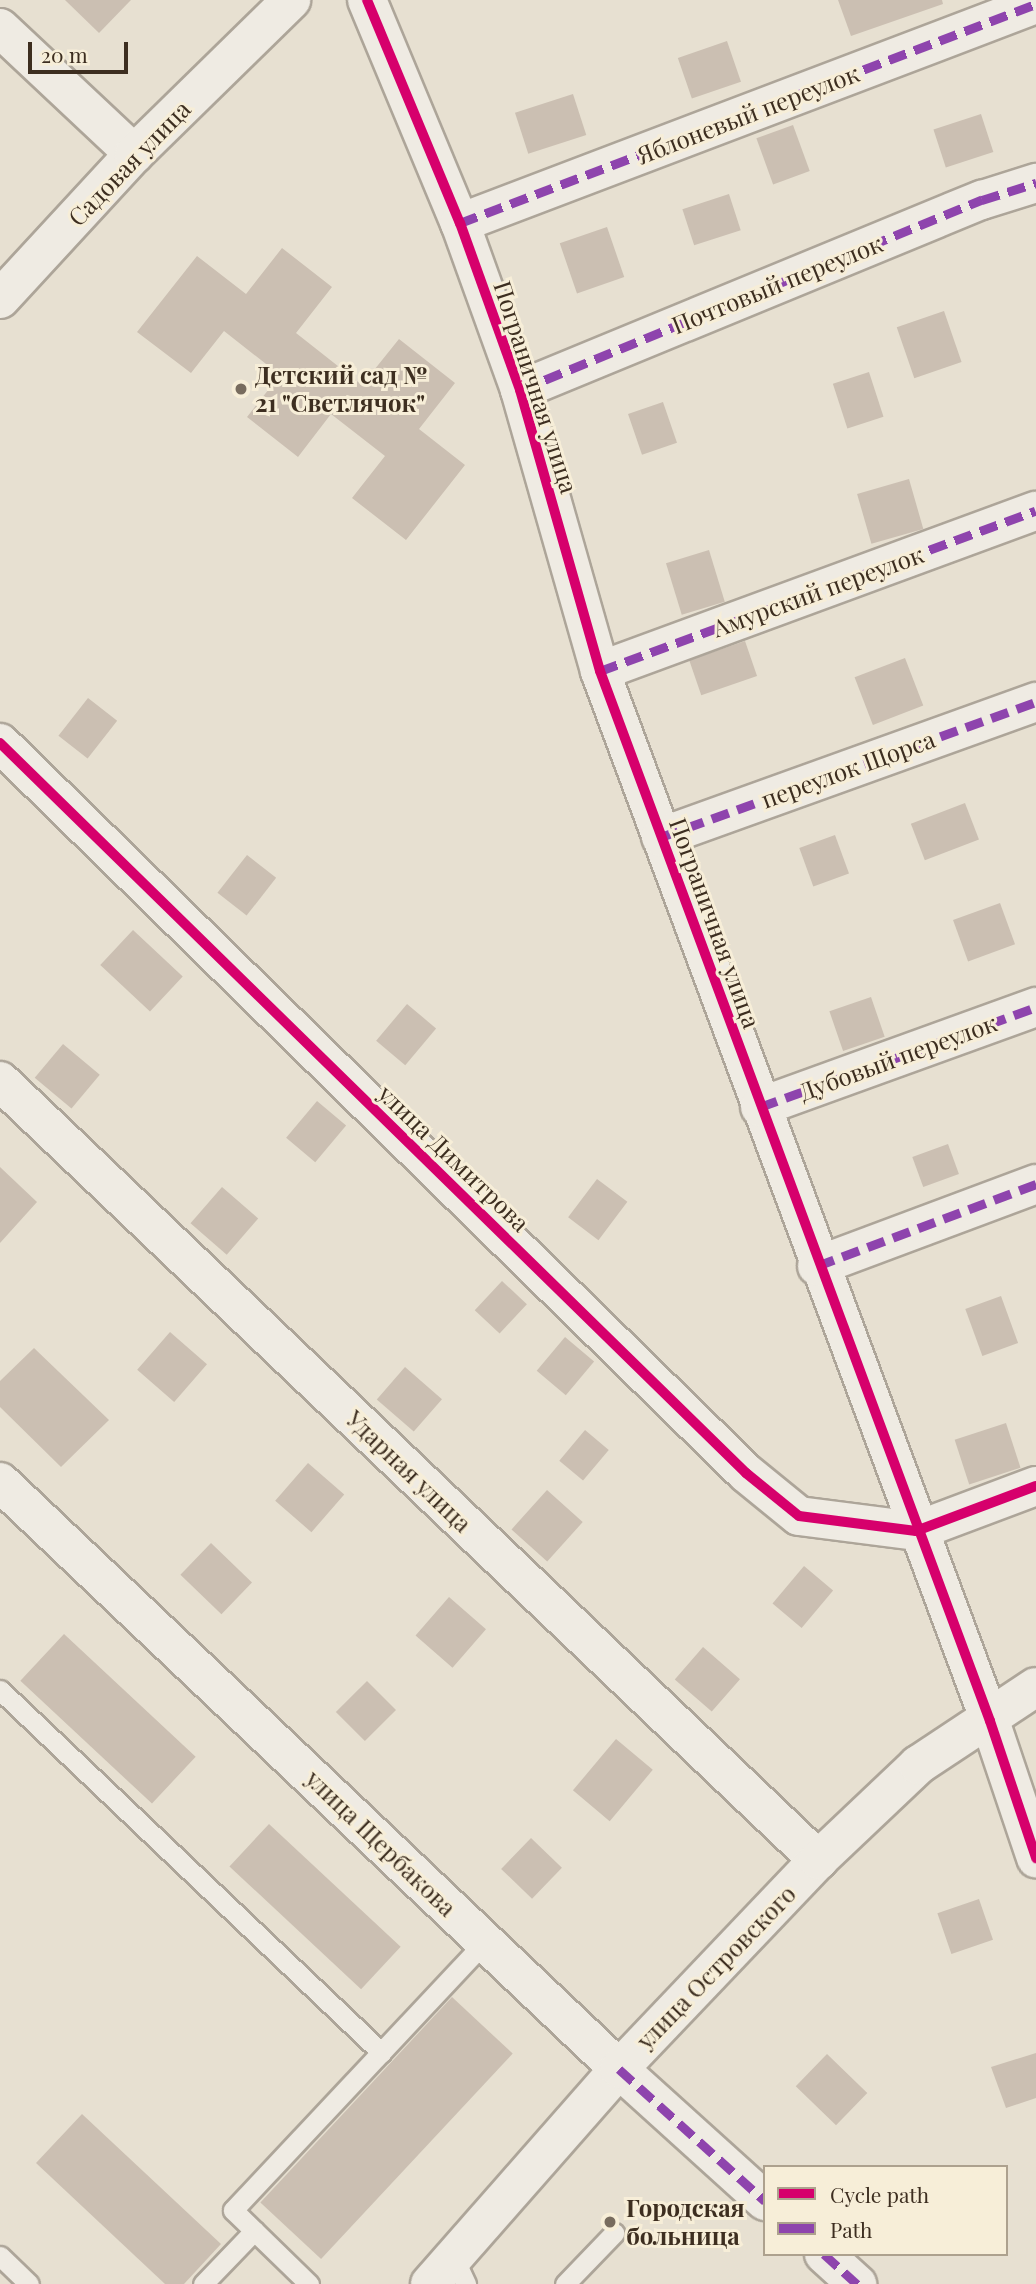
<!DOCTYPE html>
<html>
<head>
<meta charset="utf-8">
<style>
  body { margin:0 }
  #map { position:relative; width:1036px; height:2284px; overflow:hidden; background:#e7e0d1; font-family:"Playfair Display",serif }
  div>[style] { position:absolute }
  .building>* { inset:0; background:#cbbfb2; transform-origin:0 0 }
  .roads { filter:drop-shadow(2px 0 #ada599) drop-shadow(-2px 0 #ada599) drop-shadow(0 2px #ada599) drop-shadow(0 -2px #ada599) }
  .service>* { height:19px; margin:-9.5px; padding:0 9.5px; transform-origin:9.5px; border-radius:9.5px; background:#efebe3 }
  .minor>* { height:38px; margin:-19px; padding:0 19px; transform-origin:19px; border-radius:19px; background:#efebe3 }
  .secondary>* { height:38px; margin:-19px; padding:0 19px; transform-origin:19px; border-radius:19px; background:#efebe3 }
  .quiet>* { height:9px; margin-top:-4.5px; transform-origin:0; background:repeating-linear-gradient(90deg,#8e44ad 0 18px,transparent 0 27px) }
  .cycleway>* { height:10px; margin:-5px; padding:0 5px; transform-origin:5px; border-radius:5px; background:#d6006c }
  .dots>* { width:19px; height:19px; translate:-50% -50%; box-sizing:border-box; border:4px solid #f7eed8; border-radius:50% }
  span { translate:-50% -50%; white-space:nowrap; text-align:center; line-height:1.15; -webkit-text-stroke:6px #f7eed8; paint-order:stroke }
  .street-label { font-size:24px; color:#3d2e20 }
  .poi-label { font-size:24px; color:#3d2e20; font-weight:700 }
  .left { translate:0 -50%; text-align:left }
  .legend { position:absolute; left:763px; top:2165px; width:245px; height:91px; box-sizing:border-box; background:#f7eed8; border:2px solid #ada18e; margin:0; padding:9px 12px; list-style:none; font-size:21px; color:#3d2e20 }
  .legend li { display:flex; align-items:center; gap:14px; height:35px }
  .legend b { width:35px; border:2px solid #ada18e }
  .scale { position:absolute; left:28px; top:42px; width:100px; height:32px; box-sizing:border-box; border:4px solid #3d2e20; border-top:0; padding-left:9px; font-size:21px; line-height:24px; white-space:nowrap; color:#3d2e20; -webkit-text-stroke:5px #f7eed8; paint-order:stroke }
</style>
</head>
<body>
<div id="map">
  <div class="building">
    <i style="clip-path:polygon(65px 0,131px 0,99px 33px)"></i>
    <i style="clip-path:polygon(838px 0,942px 0,943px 4px,851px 36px)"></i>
    <i style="left:727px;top:41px;width:43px;height:52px;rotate:71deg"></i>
    <i style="left:573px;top:94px;width:43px;height:61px;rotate:72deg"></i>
    <i style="left:981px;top:114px;width:40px;height:50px;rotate:72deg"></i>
    <i style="left:793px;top:125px;width:49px;height:39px;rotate:70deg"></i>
    <i style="left:729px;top:194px;width:38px;height:49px;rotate:72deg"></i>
    <i style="left:607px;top:227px;width:53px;height:50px;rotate:71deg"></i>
    <i style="clip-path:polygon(282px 248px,332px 287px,296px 333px,362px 385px,399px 339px,455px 383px,419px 429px,465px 465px,406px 540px,352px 498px,385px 456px,331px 414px,298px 457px,247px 417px,280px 375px,224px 331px,191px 373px,137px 332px,197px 256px,246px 294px)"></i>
    <i style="left:944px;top:311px;width:54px;height:50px;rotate:71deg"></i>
    <i style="left:869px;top:372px;width:47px;height:38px;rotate:72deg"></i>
    <i style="left:663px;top:402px;width:43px;height:37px;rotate:71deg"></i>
    <i style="left:909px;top:479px;width:52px;height:54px;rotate:74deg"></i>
    <i style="left:709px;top:550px;width:54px;height:45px;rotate:73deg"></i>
    <i style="left:745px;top:641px;width:37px;height:59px;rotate:71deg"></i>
    <i style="left:905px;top:658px;width:51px;height:54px;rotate:69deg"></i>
    <i style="left:88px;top:698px;width:37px;height:48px;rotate:38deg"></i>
    <i style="left:965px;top:803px;width:39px;height:58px;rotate:69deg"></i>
    <i style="left:835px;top:835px;width:41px;height:38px;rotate:70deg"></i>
    <i style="left:247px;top:855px;width:37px;height:48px;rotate:38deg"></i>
    <i style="left:1000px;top:903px;width:44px;height:50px;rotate:70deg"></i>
    <i style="left:133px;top:930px;width:68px;height:48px;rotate:43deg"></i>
    <i style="left:871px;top:997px;width:42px;height:44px;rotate:71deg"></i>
    <i style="left:407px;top:1004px;width:38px;height:48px;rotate:40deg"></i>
    <i style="left:63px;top:1044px;width:48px;height:44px;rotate:40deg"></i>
    <i style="left:317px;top:1101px;width:38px;height:48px;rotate:40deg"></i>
    <i style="left:948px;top:1144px;width:32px;height:38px;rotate:70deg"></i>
    <i style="clip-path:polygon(0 1167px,37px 1202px,0 1243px)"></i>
    <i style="left:597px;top:1179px;width:38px;height:48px;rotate:37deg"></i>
    <i style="left:222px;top:1187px;width:48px;height:48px;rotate:41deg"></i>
    <i style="left:502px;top:1281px;width:34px;height:40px;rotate:43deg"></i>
    <i style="left:1001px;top:1296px;width:50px;height:38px;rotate:70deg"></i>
    <i style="left:170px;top:1332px;width:49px;height:50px;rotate:41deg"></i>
    <i style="left:565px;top:1337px;width:38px;height:44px;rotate:40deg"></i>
    <i style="clip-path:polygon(34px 1348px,109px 1420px,61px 1467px,0 1407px,0 1381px)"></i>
    <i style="left:405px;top:1367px;width:49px;height:43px;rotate:41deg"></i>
    <i style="left:1006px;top:1423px;width:47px;height:54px;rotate:72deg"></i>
    <i style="left:585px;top:1430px;width:31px;height:40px;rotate:40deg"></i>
    <i style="left:308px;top:1463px;width:48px;height:50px;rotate:41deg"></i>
    <i style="left:547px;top:1490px;width:48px;height:53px;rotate:42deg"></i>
    <i style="left:211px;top:1543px;width:57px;height:44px;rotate:44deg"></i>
    <i style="left:804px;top:1566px;width:38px;height:49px;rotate:40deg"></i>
    <i style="left:449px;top:1597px;width:49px;height:51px;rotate:41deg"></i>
    <i style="left:64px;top:1634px;width:180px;height:64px;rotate:43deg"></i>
    <i style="left:703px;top:1647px;width:49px;height:43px;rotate:41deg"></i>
    <i style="left:367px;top:1681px;width:41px;height:44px;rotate:45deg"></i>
    <i style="left:616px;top:1739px;width:48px;height:67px;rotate:40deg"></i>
    <i style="left:269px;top:1824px;width:180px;height:58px;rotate:43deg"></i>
    <i style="left:531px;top:1838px;width:43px;height:43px;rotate:44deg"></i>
    <i style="left:979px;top:1899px;width:43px;height:44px;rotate:71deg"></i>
    <i style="left:452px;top:1997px;width:83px;height:281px;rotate:43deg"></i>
    <i style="clip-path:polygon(1036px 2053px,1036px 2098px,1006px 2108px,991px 2067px)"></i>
    <i style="left:827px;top:2054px;width:56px;height:45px;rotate:44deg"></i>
    <i style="clip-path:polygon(82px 2114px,221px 2244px,184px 2284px,165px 2284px,36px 2163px)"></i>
  </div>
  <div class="roads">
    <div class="service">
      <i style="left:0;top:1690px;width:526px;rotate:43.54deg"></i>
      <i style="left:0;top:2256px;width:40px;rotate:44deg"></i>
      <i style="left:454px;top:2258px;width:29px;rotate:65deg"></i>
      <i style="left:203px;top:2284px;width:74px;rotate:-46.1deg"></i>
      <i style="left:309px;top:2284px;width:106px;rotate:-135.8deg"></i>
      <i style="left:233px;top:2210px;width:368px;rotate:-46.8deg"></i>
      <i style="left:565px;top:2284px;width:71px;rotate:-46.1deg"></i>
    </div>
    <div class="minor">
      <i style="left:367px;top:0;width:242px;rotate:67.4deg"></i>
      <i style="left:460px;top:223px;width:177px;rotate:70.2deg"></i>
      <i style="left:520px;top:390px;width:292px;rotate:74.1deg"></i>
      <i style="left:600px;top:671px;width:1120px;rotate:69.62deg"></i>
      <i style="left:990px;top:1721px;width:145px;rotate:71.4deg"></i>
      <i style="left:0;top:28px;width:184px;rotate:43.2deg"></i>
      <i style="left:460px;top:223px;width:616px;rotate:-20.82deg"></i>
      <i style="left:0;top:299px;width:197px;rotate:-47.3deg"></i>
      <i style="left:134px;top:154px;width:220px;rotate:-44.4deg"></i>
      <i style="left:520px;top:390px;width:500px;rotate:-22.4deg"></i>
      <i style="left:982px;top:200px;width:57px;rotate:-17.5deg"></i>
      <i style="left:600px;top:671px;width:464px;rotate:-20.2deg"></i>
      <i style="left:0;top:743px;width:1044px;rotate:44.38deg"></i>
      <i style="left:746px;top:1473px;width:68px;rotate:39.1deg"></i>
      <i style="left:799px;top:1516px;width:118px;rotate:7.3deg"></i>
      <i style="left:916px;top:1531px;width:128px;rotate:-20.6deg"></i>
      <i style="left:661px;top:837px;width:399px;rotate:-19.8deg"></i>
      <i style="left:0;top:1081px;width:1130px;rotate:43.6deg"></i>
      <i style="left:760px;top:1107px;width:294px;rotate:-19.9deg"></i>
      <i style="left:817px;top:1266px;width:234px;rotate:-20.5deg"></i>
      <i style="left:619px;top:2069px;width:197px;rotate:42.1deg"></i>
      <i style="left:824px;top:2254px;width:45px;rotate:42.3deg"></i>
    </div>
    <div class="secondary">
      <i style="left:0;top:1482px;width:853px;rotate:43.48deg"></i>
      <i style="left:430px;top:2284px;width:286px;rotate:-48.7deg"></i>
      <i style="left:619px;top:2069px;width:289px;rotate:-46.4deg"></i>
      <i style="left:818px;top:1860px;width:138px;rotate:-43.5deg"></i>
      <i style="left:918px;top:1765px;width:141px;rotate:-33.5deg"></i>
    </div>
  </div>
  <div class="quiet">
    <i style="left:460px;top:223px;width:616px;rotate:-20.82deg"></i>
    <i style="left:520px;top:390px;width:500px;rotate:-22.4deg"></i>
    <i style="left:982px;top:200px;width:57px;rotate:-17.5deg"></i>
    <i style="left:600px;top:671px;width:464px;rotate:-20.2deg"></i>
    <i style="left:661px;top:837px;width:399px;rotate:-19.8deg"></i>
    <i style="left:760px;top:1107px;width:294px;rotate:-19.9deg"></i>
    <i style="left:817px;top:1266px;width:234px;rotate:-20.5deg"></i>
    <i style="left:619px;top:2069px;width:197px;rotate:42.1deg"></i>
    <i style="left:824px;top:2254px;width:45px;rotate:42.3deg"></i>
  </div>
  <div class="cycleway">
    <i style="left:367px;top:0;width:242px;rotate:67.4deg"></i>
    <i style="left:460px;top:223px;width:177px;rotate:70.2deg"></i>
    <i style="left:520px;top:390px;width:292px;rotate:74.1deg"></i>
    <i style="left:600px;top:671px;width:1120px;rotate:69.62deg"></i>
    <i style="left:990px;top:1721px;width:145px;rotate:71.4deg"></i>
    <i style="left:0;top:743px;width:1044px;rotate:44.38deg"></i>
    <i style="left:746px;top:1473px;width:68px;rotate:39.1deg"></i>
    <i style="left:799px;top:1516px;width:118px;rotate:7.3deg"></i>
    <i style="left:916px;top:1531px;width:128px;rotate:-20.6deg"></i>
  </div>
  <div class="dots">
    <i style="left:241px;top:389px;background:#786c5e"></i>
    <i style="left:610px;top:2222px;background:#786c5e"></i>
  </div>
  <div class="street-label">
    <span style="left:748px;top:114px;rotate:-21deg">Яблоневый переулок</span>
    <span style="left:129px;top:163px;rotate:-46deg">Садовая улица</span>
    <span style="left:777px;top:284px;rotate:-22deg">Почтовый переулок</span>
    <span style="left:536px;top:387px;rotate:72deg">Пограничная улица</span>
    <span style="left:818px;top:591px;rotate:-20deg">Амурский переулок</span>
    <span style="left:848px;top:769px;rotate:-20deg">переулок Щорса</span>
    <span style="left:715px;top:923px;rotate:70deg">Пограничная улица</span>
    <span style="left:898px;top:1057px;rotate:-20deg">Дубовый переулок</span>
    <span style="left:454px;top:1158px;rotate:44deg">улица Димитрова</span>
    <span style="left:409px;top:1471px;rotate:44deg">Ударная улица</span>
    <span style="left:381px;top:1843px;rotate:44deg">улица Щербакова</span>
    <span style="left:716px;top:1967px;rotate:-46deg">улица Островского</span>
  </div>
  <div class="poi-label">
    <span class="left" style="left:255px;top:389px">Детский сад №<br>21 "Светлячок"</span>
    <span class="left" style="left:626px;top:2222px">Городская<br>больница</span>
  </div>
  <ul class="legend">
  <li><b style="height:9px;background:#d6006c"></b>Cycle path</li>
  <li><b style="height:9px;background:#8e44ad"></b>Path</li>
  </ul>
  <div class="scale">20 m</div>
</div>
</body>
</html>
